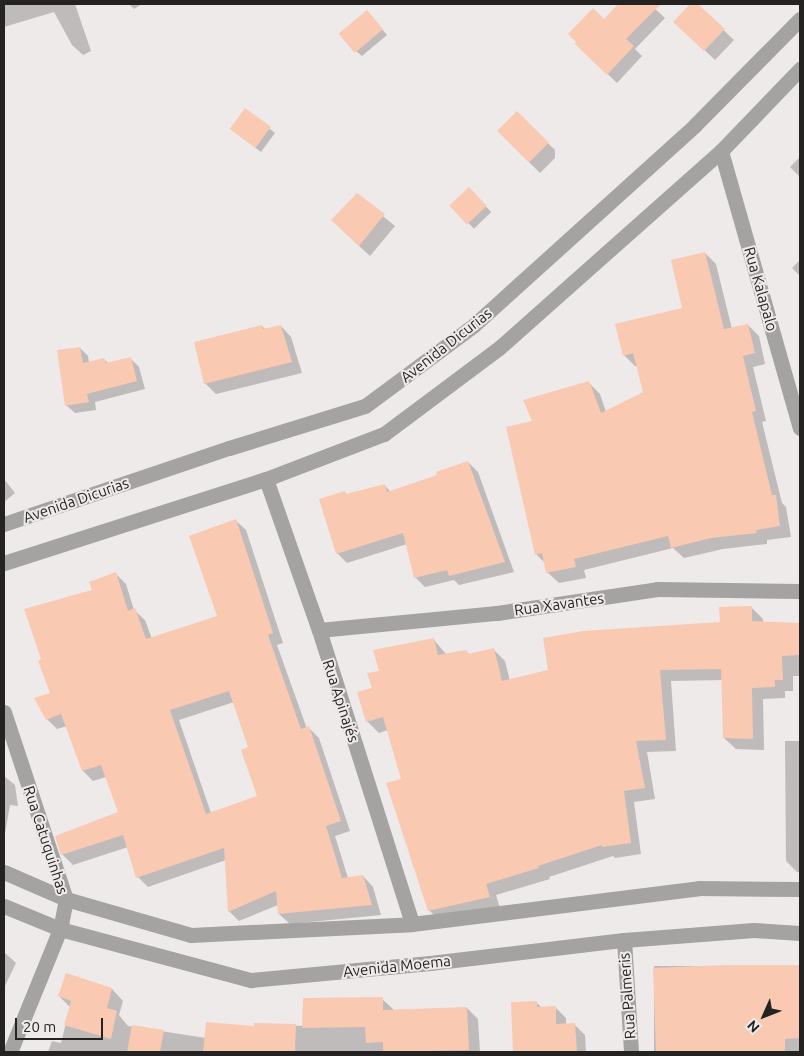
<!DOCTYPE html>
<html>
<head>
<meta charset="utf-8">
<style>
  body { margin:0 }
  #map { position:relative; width:804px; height:1056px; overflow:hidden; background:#eeeae9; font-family:Ubuntu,sans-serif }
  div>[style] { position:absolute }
  .shadow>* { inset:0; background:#0003; transform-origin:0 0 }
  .building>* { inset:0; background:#f9c9b2; transform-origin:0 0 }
  .minor>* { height:15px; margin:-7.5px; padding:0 7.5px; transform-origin:7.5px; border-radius:7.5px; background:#a4a3a2 }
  span { translate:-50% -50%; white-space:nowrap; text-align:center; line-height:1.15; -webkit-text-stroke:4px #eeeae9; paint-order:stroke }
  .street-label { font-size:15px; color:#242322 }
  .frame { position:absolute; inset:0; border:5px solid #242322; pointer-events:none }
  .north { position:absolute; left:739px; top:991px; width:50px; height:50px; -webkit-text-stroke:4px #eeeae9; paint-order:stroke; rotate:226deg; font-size:14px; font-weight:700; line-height:20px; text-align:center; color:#242322 }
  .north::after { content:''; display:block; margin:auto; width:18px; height:22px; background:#242322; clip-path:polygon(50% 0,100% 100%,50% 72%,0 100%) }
  .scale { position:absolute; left:15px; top:1018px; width:88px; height:22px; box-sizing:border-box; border:2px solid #242322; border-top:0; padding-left:6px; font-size:15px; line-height:18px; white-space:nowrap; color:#242322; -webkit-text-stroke:4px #eeeae9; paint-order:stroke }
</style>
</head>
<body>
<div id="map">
  <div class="shadow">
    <i style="clip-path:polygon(4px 4px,75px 4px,91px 51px,83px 55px,72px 45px,54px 12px,4px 27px)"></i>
    <i style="clip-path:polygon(129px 4px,142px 4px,134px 9px)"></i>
    <i style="clip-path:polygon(620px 4px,650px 4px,665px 18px,635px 49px,642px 56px,617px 83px,586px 53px,604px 20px)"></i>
    <i style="clip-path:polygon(692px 4px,696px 4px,734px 40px,715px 60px,675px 22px)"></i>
    <i style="clip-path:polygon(372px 17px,387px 35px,362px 56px,356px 51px)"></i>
    <i style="clip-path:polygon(245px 109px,275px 133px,261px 152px,236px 133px)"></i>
    <i style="clip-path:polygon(517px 113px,555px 150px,555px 158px,540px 173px,498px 131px)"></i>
    <i style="clip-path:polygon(800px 157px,800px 177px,790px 167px)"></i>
    <i style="left:469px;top:189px;width:32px;height:24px;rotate:46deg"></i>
    <i style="clip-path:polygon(357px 195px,395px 226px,370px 256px,343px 231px)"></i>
    <i style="clip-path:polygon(705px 253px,716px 264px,732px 329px,748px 325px,759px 336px,765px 364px,753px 367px,766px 421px,762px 422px,782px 503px,786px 507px,791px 537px,767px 540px,767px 544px,723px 549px,684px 558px,673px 548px,584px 570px,586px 578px,559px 583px,547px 572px,545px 563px,536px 554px,533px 422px,589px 383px,600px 394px,606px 412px,644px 393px,638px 366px,635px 366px,624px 355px,684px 309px)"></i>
    <i style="clip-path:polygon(800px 260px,800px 276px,792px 268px)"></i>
    <i style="clip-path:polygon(262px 326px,266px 330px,281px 326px,291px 337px,302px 373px,216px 394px,205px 383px)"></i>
    <i style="clip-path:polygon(80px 348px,88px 356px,89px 363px,104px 359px,109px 364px,131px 359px,139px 367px,145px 389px,95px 402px,96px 410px,75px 413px,66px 405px)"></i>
    <i style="clip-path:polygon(468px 462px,478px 472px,514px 572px,459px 585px,454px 580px,425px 587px,415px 577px,407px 544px,347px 563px,337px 553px,345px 493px,347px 495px,385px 486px,391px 492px,438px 476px)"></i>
    <i style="clip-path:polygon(4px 479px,15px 493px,4px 502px)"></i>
    <i style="clip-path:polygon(evenodd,235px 520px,246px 530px,283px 643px,277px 645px,301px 712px,307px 729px,309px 728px,319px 738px,350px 831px,335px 836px,348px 878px,363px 876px,373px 887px,381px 915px,290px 924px,279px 914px,278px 905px,239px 921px,229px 911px,226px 860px,148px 887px,138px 877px,128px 847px,73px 865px,62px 854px,120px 813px,106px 777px,93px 781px,83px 771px,67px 726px,57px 729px,47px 719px,51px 694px,94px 591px,116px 574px,126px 584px,134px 610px,145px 620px,152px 639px,219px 617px,235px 520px,234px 702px,250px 748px,258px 797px,211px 813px,179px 720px,234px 702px)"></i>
    <i style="clip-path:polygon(752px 608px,763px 619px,763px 623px,800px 624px,800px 676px,793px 676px,793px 691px,785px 691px,785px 698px,763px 699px,764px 750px,736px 749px,724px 738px,723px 680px,671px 681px,676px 751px,647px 752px,655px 799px,634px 802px,641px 854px,615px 858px,613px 856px,549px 877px,550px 879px,496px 895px,500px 908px,441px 922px,429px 910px,402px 780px,388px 730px,379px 733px,367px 721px,373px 689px,381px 672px,434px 640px,446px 654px,466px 651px,470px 655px,494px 650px,505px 661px,510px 681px,721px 623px)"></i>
    <i style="clip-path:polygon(785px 741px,800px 741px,800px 872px,797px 872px,786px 861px)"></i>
    <i style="clip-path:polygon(4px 776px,15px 785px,18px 806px,10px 805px,4px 839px)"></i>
    <i style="clip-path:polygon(4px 952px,16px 963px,4px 988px)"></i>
    <i style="left:800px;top:966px;width:86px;height:146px;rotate:90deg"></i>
    <i style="clip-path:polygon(112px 989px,123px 1001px,119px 1015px,128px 1026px,206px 1038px,255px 1027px,255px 1024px,303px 1026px,382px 999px,394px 1010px,467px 1008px,478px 1019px,480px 1052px,48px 1052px,52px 1041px,61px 1043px,70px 1007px,59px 996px)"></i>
    <i style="clip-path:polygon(536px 1002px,542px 1008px,555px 1007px,566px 1018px,566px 1025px,575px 1025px,585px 1035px,586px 1052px,514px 1052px,512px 1003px)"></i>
  </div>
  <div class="building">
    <i style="clip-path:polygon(618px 4px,661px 4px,626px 39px,634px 46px,607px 75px,575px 44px,576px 42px,568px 34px,593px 8px,604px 19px)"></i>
    <i style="clip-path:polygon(690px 4px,698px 4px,725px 29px,704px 51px,673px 22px)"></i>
    <i style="left:367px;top:10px;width:25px;height:37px;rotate:50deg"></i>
    <i style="left:245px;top:108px;width:32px;height:26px;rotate:36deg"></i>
    <i style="left:517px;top:111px;width:45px;height:28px;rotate:45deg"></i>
    <i style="left:469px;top:187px;width:26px;height:27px;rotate:47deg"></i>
    <i style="clip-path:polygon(357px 193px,385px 214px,359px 246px,331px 220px)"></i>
    <i style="clip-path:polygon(705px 252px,724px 329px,748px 324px,755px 353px,743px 356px,756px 411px,752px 412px,772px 495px,776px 495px,780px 526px,756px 530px,757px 533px,711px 538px,671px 548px,668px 536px,574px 559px,576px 567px,546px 573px,542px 553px,535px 555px,506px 427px,532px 421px,523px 400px,589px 381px,601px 413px,643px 392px,633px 353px,623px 356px,615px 324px,682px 308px,671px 260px)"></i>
    <i style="clip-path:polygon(262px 325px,263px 329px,281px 325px,292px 362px,204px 384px,194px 342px)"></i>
    <i style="clip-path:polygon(80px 347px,83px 363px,104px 358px,106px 363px,131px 357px,137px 381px,87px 394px,89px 402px,65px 406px,57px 350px)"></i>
    <i style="clip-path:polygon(468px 461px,505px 562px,449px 576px,447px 570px,414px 578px,403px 533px,336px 554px,319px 499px,345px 491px,346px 494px,385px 484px,387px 492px,437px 475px,436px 472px)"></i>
    <i style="clip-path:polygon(evenodd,236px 519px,273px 633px,268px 635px,291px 701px,301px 729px,309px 726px,341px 821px,326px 826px,342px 878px,363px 875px,372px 905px,278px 914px,276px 891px,228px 912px,224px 848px,136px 878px,123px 835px,61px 855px,55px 836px,118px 812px,101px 765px,82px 771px,61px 714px,46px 720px,34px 698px,50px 693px,38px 661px,41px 659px,24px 609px,92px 590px,89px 582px,116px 572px,128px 611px,135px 608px,146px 639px,217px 616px,189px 536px,236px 519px,229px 691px,248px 747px,241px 750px,257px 796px,206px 814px,170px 710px,229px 691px)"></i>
    <i style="clip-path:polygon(752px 606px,752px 621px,800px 623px,800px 655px,782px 656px,783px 680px,775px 680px,775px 687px,752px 688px,753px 739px,723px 738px,721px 669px,660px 670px,666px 740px,636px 741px,645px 788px,624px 791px,631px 843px,602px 847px,602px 845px,538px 866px,539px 868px,486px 884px,490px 897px,428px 911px,386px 783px,401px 779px,383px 717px,366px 722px,357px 692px,372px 688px,367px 673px,379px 671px,373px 650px,434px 638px,438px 655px,466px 650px,468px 654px,494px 648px,502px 681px,548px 670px,543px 638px,583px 631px,720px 622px,719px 607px)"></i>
    <i style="clip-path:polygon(725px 965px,800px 965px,800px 1038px,785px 1039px,785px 1052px,656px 1052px,653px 968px)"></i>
    <i style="clip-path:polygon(66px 973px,112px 988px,107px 1008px,117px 1011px,111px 1039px,64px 1025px,71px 1001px,58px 996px)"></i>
    <i style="clip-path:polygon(383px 997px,383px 1010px,467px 1007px,469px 1050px,383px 1052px,383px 1042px,366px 1043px,365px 1027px,302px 1028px,303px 998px)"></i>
    <i style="clip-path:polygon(537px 1001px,537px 1007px,556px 1006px,556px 1024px,575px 1023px,577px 1052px,513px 1052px,511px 1002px)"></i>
    <i style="clip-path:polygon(206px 1022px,254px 1026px,254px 1023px,296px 1024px,295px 1052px,203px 1052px)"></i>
    <i style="clip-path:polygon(132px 1025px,164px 1030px,160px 1052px,127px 1052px)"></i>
  </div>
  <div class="minor">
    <i style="left:721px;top:151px;width:288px;rotate:74.1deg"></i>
    <i style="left:266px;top:479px;width:160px;rotate:70.7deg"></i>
    <i style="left:319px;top:630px;width:308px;rotate:72.4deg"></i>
    <i style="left:4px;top:524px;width:237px;rotate:-18.7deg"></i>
    <i style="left:229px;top:448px;width:142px;rotate:-17.2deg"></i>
    <i style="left:365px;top:406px;width:136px;rotate:-36.6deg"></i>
    <i style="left:474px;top:325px;width:298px;rotate:-42.1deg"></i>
    <i style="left:695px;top:125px;width:149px;rotate:-45.3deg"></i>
    <i style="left:4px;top:563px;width:275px;rotate:-17.8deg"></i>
    <i style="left:266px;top:479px;width:126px;rotate:-20.9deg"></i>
    <i style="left:384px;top:434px;width:144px;rotate:-36.8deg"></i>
    <i style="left:499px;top:348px;width:297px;rotate:-41.6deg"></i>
    <i style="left:721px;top:151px;width:114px;rotate:-46.1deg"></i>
    <i style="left:319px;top:630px;width:179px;rotate:-5.5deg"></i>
    <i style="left:497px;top:613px;width:162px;rotate:-8.5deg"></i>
    <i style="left:657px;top:589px;width:143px;rotate:0.8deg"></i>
    <i style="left:4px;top:712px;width:197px;rotate:71.7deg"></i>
    <i style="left:66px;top:899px;width:31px;rotate:101deg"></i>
    <i style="left:60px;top:929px;width:133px;rotate:112.1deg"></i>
    <i style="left:4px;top:872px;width:68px;rotate:23.5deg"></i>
    <i style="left:66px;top:899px;width:130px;rotate:16.1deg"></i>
    <i style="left:191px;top:935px;width:221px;rotate:-2.8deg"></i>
    <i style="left:412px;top:924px;width:289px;rotate:-7.1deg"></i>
    <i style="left:699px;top:888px;width:101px;rotate:0.6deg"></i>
    <i style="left:4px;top:906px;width:61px;rotate:22.3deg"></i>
    <i style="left:60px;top:929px;width:198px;rotate:15deg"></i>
    <i style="left:251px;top:980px;width:180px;rotate:-5.4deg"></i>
    <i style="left:430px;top:963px;width:195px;rotate:-6.8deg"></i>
    <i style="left:624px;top:940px;width:130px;rotate:-4.4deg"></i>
    <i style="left:754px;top:930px;width:46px;rotate:3.7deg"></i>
    <i style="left:624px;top:940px;width:112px;rotate:86.4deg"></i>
  </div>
  <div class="street-label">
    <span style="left:761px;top:289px;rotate:74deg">Rua Kalapalo</span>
    <span style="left:446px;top:345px;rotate:-38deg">Avenida Dicurias</span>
    <span style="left:76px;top:500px;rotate:-19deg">Avenida Dicurias</span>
    <span style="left:559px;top:604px;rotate:-8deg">Rua Xavantes</span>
    <span style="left:341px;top:701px;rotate:72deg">Rua Apinajés</span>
    <span style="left:46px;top:840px;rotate:72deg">Rua Catuquinhas</span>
    <span style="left:397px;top:966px;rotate:-6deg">Avenida Moema</span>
    <span style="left:627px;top:996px;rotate:-94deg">Rua Palmeris</span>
  </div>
  <div class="frame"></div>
  <div class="north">N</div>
  <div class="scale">20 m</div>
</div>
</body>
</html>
